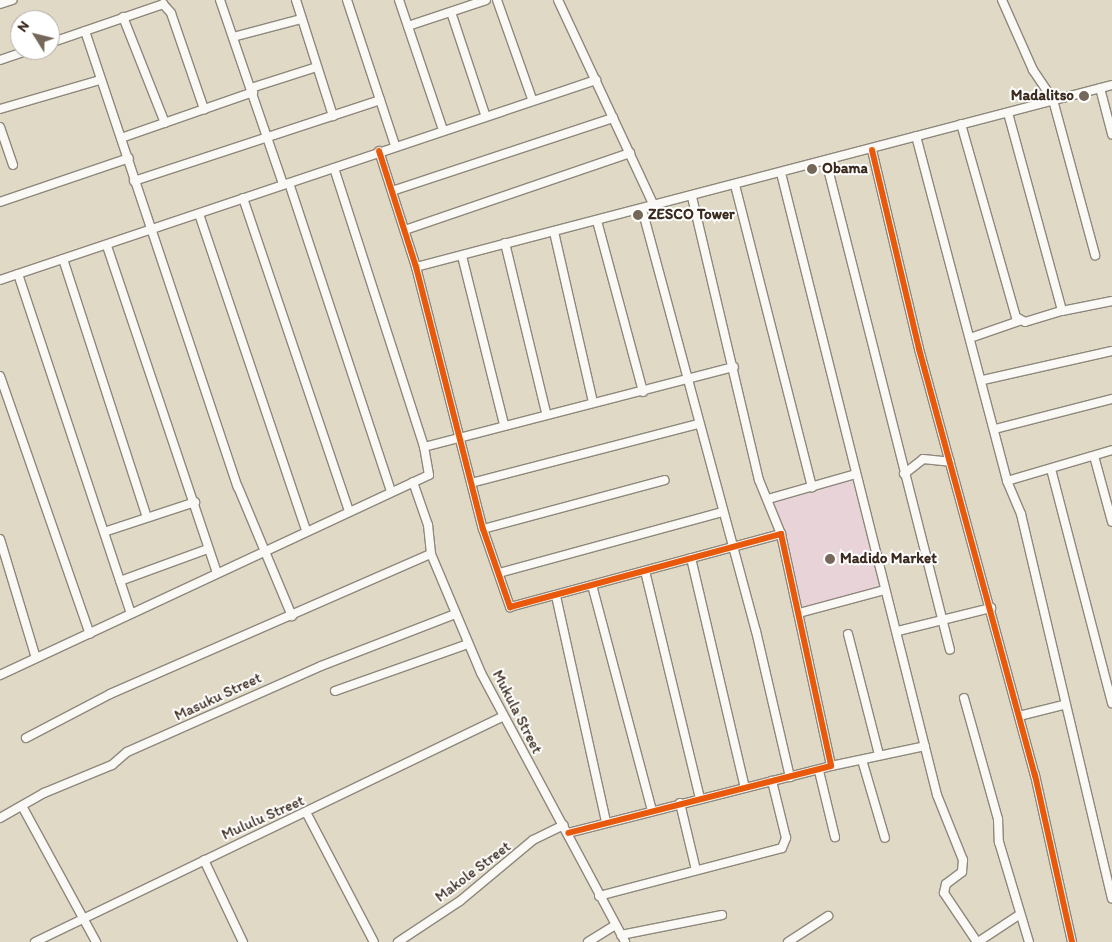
<!DOCTYPE html>
<html>
<head>
<meta charset="utf-8">
<style>
  body { margin:0 }
  #map { position:relative; width:1112px; height:942px; overflow:hidden; background:#e0d9c6; font-family:Itim,sans-serif }
  div>[style] { position:absolute }
  .built>* { inset:0; background:#e8d4d8; transform-origin:0 0 }
  .roads { filter:drop-shadow(1px 0 #8e887c) drop-shadow(-1px 0 #8e887c) drop-shadow(0 1px #8e887c) drop-shadow(0 -1px #8e887c) }
  .street>* { height:8px; margin:-4px; padding:0 4px; transform-origin:4px; border-radius:4px; background:#faf9f6 }
  .cycleway>* { height:6px; margin:-3px; padding:0 3px; transform-origin:3px; border-radius:3px; background:#e8590c }
  .dots>* { width:14px; height:14px; translate:-50% -50%; box-sizing:border-box; border:2px solid #fff; border-radius:50% }
  span { translate:-50% -50%; white-space:nowrap; text-align:center; line-height:1.15; -webkit-text-stroke:4px #fff; paint-order:stroke }
  .poi-label { font-size:15px; color:#3b2a1e; font-weight:700 }
  .right { translate:-100% -50%; text-align:right }
  .left { translate:0 -50%; text-align:left }
  .street-label { font-size:15px; color:#3b2a1e }
  .north { position:absolute; left:10px; top:10px; width:50px; height:50px; box-sizing:border-box; background:#fff; border:1px solid #b1aaa5; border-radius:50%; rotate:306deg; font-size:14px; font-weight:700; line-height:20px; text-align:center; color:#3b2a1e }
  .north::after { content:''; display:block; margin:auto; width:18px; height:22px; background:#756759; clip-path:polygon(50% 0,100% 100%,50% 72%,0 100%) }
</style>
</head>
<body>
<div id="map">
  <div class="built">
    <i style="left:852px;top:479px;width:113px;height:82px;rotate:76deg"></i>
  </div>
  <div class="roads">
    <div class="street">
      <i style="left:220px;top:0;width:194px;rotate:71.1deg"></i>
      <i style="left:296px;top:0;width:122px;rotate:72.3deg"></i>
      <i style="left:347px;top:0;width:153px;rotate:71.7deg"></i>
      <i style="left:399px;top:0;width:137px;rotate:71.3deg"></i>
      <i style="left:497px;top:0;width:105px;rotate:70.5deg"></i>
      <i style="left:558px;top:0;width:227px;rotate:65deg"></i>
      <i style="left:1002px;top:0;width:77px;rotate:66.1deg"></i>
      <i style="left:1033px;top:70px;width:36px;rotate:56deg"></i>
      <i style="left:1053px;top:100px;width:161px;rotate:74.8deg"></i>
      <i style="left:0;top:4px;width:13px;rotate:-18deg"></i>
      <i style="left:451px;top:12px;width:108px;rotate:71.6deg"></i>
      <i style="left:123px;top:17px;width:114px;rotate:68.4deg"></i>
      <i style="left:408px;top:26px;width:82px;rotate:-18.4deg"></i>
      <i style="left:85px;top:31px;width:481px;rotate:71.5deg"></i>
      <i style="left:238px;top:487px;width:140px;rotate:67.3deg"></i>
      <i style="left:233px;top:37px;width:70px;rotate:-14.8deg"></i>
      <i style="left:50px;top:43px;width:120px;rotate:-19deg"></i>
      <i style="left:163px;top:4px;width:12px;rotate:48deg"></i>
      <i style="left:171px;top:13px;width:102px;rotate:71deg"></i>
      <i style="left:0;top:60px;width:31px;rotate:-19deg"></i>
      <i style="left:251px;top:88px;width:69px;rotate:-17.7deg"></i>
      <i style="left:1100px;top:88px;width:48px;rotate:75.4deg"></i>
      <i style="left:0;top:109px;width:104px;rotate:-16.2deg"></i>
      <i style="left:1008px;top:113px;width:205px;rotate:74.7deg"></i>
      <i style="left:1062px;top:311px;width:51px;rotate:-11.3deg"></i>
      <i style="left:961px;top:124px;width:201px;rotate:74.1deg"></i>
      <i style="left:1016px;top:317px;width:10px;rotate:29deg"></i>
      <i style="left:1025px;top:322px;width:39px;rotate:-17deg"></i>
      <i style="left:0;top:127px;width:40px;rotate:71.1deg"></i>
      <i style="left:916px;top:136px;width:357px;rotate:75.2deg"></i>
      <i style="left:1007px;top:481px;width:109px;rotate:-16.4deg"></i>
      <i style="left:121px;top:138px;width:140px;rotate:-19.2deg"></i>
      <i style="left:872px;top:150px;width:204px;rotate:76.7deg"></i>
      <i style="left:919px;top:349px;width:442px;rotate:74.8deg"></i>
      <i style="left:1035px;top:775px;width:171px;rotate:77.5deg"></i>
      <i style="left:379px;top:151px;width:122px;rotate:72.3deg"></i>
      <i style="left:416px;top:267px;width:270px;rotate:75.7deg"></i>
      <i style="left:483px;top:529px;width:83px;rotate:70.9deg"></i>
      <i style="left:510px;top:607px;width:281px;rotate:-15.1deg"></i>
      <i style="left:781px;top:534px;width:237px;rotate:77.8deg"></i>
      <i style="left:831px;top:766px;width:271px;rotate:165.7deg"></i>
      <i style="left:826px;top:161px;width:504px;rotate:75.77deg"></i>
      <i style="left:334px;top:168px;width:293px;rotate:72.1deg"></i>
      <i style="left:424px;top:447px;width:320px;rotate:-14.5deg"></i>
      <i style="left:781px;top:173px;width:641px;rotate:75.92deg"></i>
      <i style="left:937px;top:795px;width:70px;rotate:68.2deg"></i>
      <i style="left:963px;top:860px;width:12px;rotate:95deg"></i>
      <i style="left:962px;top:872px;width:20px;rotate:143deg"></i>
      <i style="left:946px;top:884px;width:9px;rotate:103deg"></i>
      <i style="left:944px;top:893px;width:59px;rotate:56deg"></i>
      <i style="left:134px;top:181px;width:259px;rotate:-18.2deg"></i>
      <i style="left:289px;top:183px;width:324px;rotate:71.7deg"></i>
      <i style="left:735px;top:185px;width:312px;rotate:75.7deg"></i>
      <i style="left:392px;top:191px;width:233px;rotate:-18.3deg"></i>
      <i style="left:692px;top:197px;width:291px;rotate:76.7deg"></i>
      <i style="left:759px;top:480px;width:58px;rotate:67.8deg"></i>
      <i style="left:243px;top:198px;width:330px;rotate:71.3deg"></i>
      <i style="left:0;top:202px;width:136px;rotate:-18.8deg"></i>
      <i style="left:642px;top:209px;width:437px;rotate:74.9deg"></i>
      <i style="left:756px;top:631px;width:150px;rotate:76.9deg"></i>
      <i style="left:199px;top:214px;width:335px;rotate:71.3deg"></i>
      <i style="left:597px;top:221px;width:177px;rotate:74.9deg"></i>
      <i style="left:405px;top:230px;width:238px;rotate:-18.9deg"></i>
      <i style="left:554px;top:232px;width:174px;rotate:77.1deg"></i>
      <i style="left:505px;top:243px;width:174px;rotate:76.4deg"></i>
      <i style="left:107px;top:246px;width:345px;rotate:71.4deg"></i>
      <i style="left:462px;top:256px;width:174px;rotate:76deg"></i>
      <i style="left:63px;top:259px;width:271px;rotate:72deg"></i>
      <i style="left:416px;top:267px;width:719px;rotate:-14.65deg"></i>
      <i style="left:18px;top:274px;width:358px;rotate:71.6deg"></i>
      <i style="left:0;top:280px;width:629px;rotate:-18.55deg"></i>
      <i style="left:970px;top:338px;width:52px;rotate:-19.1deg"></i>
      <i style="left:0;top:376px;width:273px;rotate:70.8deg"></i>
      <i style="left:983px;top:380px;width:132px;rotate:-12.7deg"></i>
      <i style="left:995px;top:429px;width:121px;rotate:-14.4deg"></i>
      <i style="left:1094px;top:456px;width:68px;rotate:74.7deg"></i>
      <i style="left:1051px;top:469px;width:242px;rotate:75.4deg"></i>
      <i style="left:904px;top:474px;width:24px;rotate:-38deg"></i>
      <i style="left:923px;top:459px;width:27px;rotate:6deg"></i>
      <i style="left:1007px;top:481px;width:36px;rotate:67deg"></i>
      <i style="left:1021px;top:514px;width:395px;rotate:76.7deg"></i>
      <i style="left:413px;top:482px;width:46px;rotate:70.8deg"></i>
      <i style="left:428px;top:525px;width:29px;rotate:84deg"></i>
      <i style="left:431px;top:554px;width:129px;rotate:67.2deg"></i>
      <i style="left:481px;top:673px;width:305px;rotate:61.8deg"></i>
      <i style="left:471px;top:483px;width:234px;rotate:-14.6deg"></i>
      <i style="left:768px;top:499px;width:91px;rotate:-15.9deg"></i>
      <i style="left:483px;top:529px;width:188px;rotate:-15.1deg"></i>
      <i style="left:104px;top:532px;width:96px;rotate:-18.2deg"></i>
      <i style="left:0;top:539px;width:124px;rotate:73.2deg"></i>
      <i style="left:691px;top:558px;width:236px;rotate:76.8deg"></i>
      <i style="left:645px;top:571px;width:234px;rotate:76.4deg"></i>
      <i style="left:499px;top:573px;width:231px;rotate:-15.3deg"></i>
      <i style="left:120px;top:581px;width:94px;rotate:-20deg"></i>
      <i style="left:592px;top:585px;width:233px;rotate:75.1deg"></i>
      <i style="left:556px;top:596px;width:231px;rotate:77.5deg"></i>
      <i style="left:799px;top:613px;width:89px;rotate:-15deg"></i>
      <i style="left:898px;top:631px;width:96px;rotate:-13.9deg"></i>
      <i style="left:848px;top:634px;width:125px;rotate:75.6deg"></i>
      <i style="left:0;top:675px;width:473px;rotate:-25deg"></i>
      <i style="left:429px;top:475px;width:28px;rotate:-100deg"></i>
      <i style="left:335px;top:691px;width:141px;rotate:-19.5deg"></i>
      <i style="left:964px;top:698px;width:126px;rotate:74.3deg"></i>
      <i style="left:998px;top:819px;width:23px;rotate:88deg"></i>
      <i style="left:999px;top:842px;width:104px;rotate:73.3deg"></i>
      <i style="left:1019px;top:716px;width:45px;rotate:-14deg"></i>
      <i style="left:26px;top:738px;width:95px;rotate:-27.6deg"></i>
      <i style="left:110px;top:694px;width:350px;rotate:-23.6deg"></i>
      <i style="left:862px;top:760px;width:81px;rotate:73.6deg"></i>
      <i style="left:831px;top:766px;width:96px;rotate:-12deg"></i>
      <i style="left:819px;top:771px;width:68px;rotate:76.4deg"></i>
      <i style="left:680px;top:803px;width:69px;rotate:76.6deg"></i>
      <i style="left:22px;top:806px;width:155px;rotate:61.4deg"></i>
      <i style="left:307px;top:814px;width:144px;rotate:62.4deg"></i>
      <i style="left:0;top:818px;width:51px;rotate:-29.6deg"></i>
      <i style="left:44px;top:793px;width:74px;rotate:-22.4deg"></i>
      <i style="left:112px;top:765px;width:20px;rotate:-41deg"></i>
      <i style="left:127px;top:752px;width:212px;rotate:-23.9deg"></i>
      <i style="left:321px;top:666px;width:144px;rotate:-21.2deg"></i>
      <i style="left:204px;top:860px;width:91px;rotate:64.6deg"></i>
      <i style="left:599px;top:896px;width:189px;rotate:-14.7deg"></i>
      <i style="left:782px;top:848px;width:11px;rotate:-68deg"></i>
      <i style="left:786px;top:838px;width:59px;rotate:-103.8deg"></i>
      <i style="left:621px;top:935px;width:103px;rotate:-11.2deg"></i>
      <i style="left:35px;top:942px;width:518px;rotate:-25.72deg"></i>
      <i style="left:398px;top:942px;width:74px;rotate:-33.5deg"></i>
      <i style="left:460px;top:901px;width:95px;rotate:-39.9deg"></i>
      <i style="left:533px;top:840px;width:34px;rotate:-26deg"></i>
      <i style="left:588px;top:942px;width:32px;rotate:-32deg"></i>
      <i style="left:788px;top:942px;width:48px;rotate:-33deg"></i>
      <i style="left:978px;top:942px;width:49px;rotate:-33.4deg"></i>
    </div>
  </div>
  <div class="cycleway">
    <i style="left:872px;top:150px;width:204px;rotate:76.7deg"></i>
    <i style="left:919px;top:349px;width:442px;rotate:74.8deg"></i>
    <i style="left:1035px;top:775px;width:171px;rotate:77.5deg"></i>
    <i style="left:379px;top:151px;width:122px;rotate:72.3deg"></i>
    <i style="left:416px;top:267px;width:270px;rotate:75.7deg"></i>
    <i style="left:483px;top:529px;width:83px;rotate:70.9deg"></i>
    <i style="left:510px;top:607px;width:281px;rotate:-15.1deg"></i>
    <i style="left:781px;top:534px;width:237px;rotate:77.8deg"></i>
    <i style="left:831px;top:766px;width:271px;rotate:165.7deg"></i>
  </div>
  <div class="dots">
    <i style="left:1084px;top:96px;background:#756759"></i>
    <i style="left:812px;top:169px;background:#756759"></i>
    <i style="left:638px;top:215px;background:#756759"></i>
    <i style="left:830px;top:559px;background:#756759"></i>
  </div>
  <div class="poi-label">
    <span class="right" style="left:1074px;top:96px">Madalitso</span>
    <span class="left" style="left:822px;top:169px">Obama</span>
    <span class="left" style="left:648px;top:215px">ZESCO Tower</span>
    <span class="left" style="left:840px;top:559px">Madido Market</span>
  </div>
  <div class="street-label">
    <span style="left:218px;top:697px;rotate:-25deg">Masuku Street</span>
    <span style="left:517px;top:712px;rotate:63deg">Mukula Street</span>
    <span style="left:263px;top:818px;rotate:-24deg">Mululu Street</span>
    <span style="left:473px;top:872px;rotate:-37deg">Makole Street</span>
  </div>
  <div class="north">N</div>
</div>
</body>
</html>
